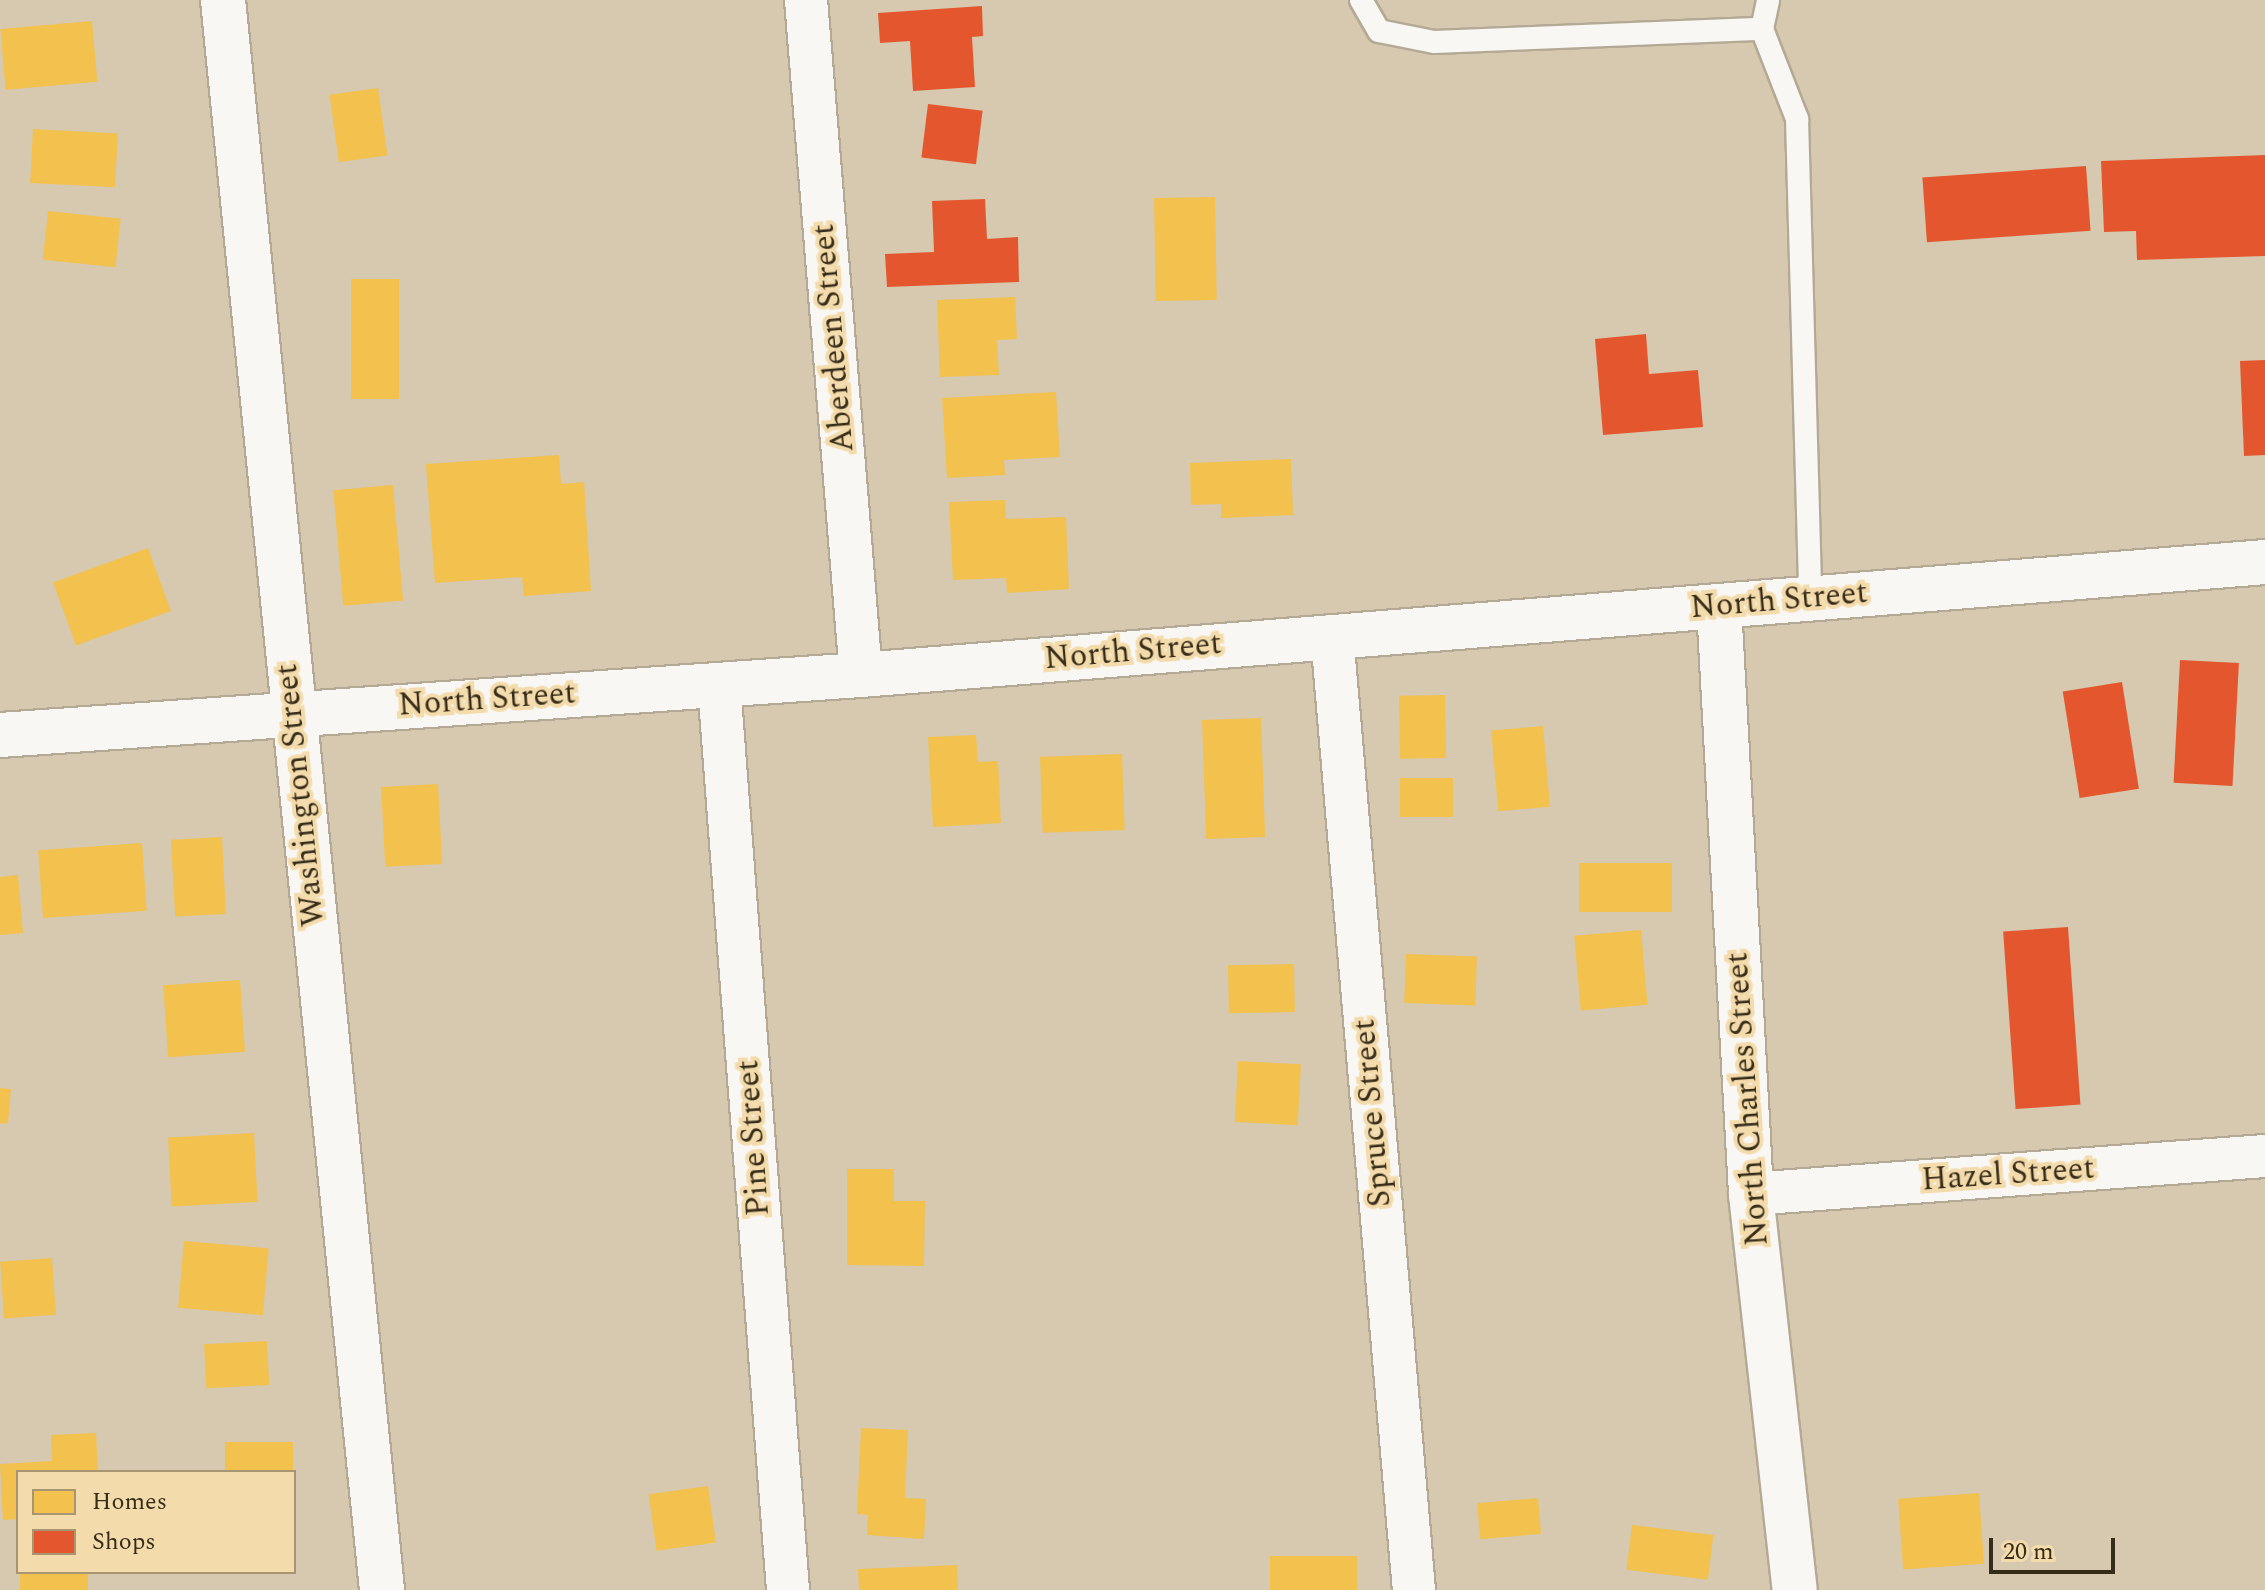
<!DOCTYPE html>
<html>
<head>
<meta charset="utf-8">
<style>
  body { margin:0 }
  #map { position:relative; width:2265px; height:1590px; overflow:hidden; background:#d6c9af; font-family:Spectral,serif }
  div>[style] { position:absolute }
  .homes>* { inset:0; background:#f2c14e; transform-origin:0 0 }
  .shops>* { inset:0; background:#e4572e; transform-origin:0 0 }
  .roads { filter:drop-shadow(2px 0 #b4a995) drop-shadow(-2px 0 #b4a995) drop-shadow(0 2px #b4a995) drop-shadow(0 -2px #b4a995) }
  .service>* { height:22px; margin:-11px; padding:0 11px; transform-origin:11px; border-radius:11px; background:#f9f7f3 }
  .minor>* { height:42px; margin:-21px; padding:0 21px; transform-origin:21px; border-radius:21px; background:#f9f7f3 }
  .tertiary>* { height:44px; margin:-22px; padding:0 22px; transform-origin:22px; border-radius:22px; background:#f9f7f3 }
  span { translate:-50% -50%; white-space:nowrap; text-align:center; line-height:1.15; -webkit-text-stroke:8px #f4dbab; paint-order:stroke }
  .street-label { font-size:32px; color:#362c1a }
  .legend { position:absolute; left:16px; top:1470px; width:280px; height:104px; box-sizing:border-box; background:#f4dbab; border:2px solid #a89571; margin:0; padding:10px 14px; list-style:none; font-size:24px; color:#362c1a }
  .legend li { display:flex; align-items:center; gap:16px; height:40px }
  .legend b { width:40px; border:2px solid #a89571 }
  .scale { position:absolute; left:1989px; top:1538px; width:126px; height:36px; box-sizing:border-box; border:4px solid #362c1a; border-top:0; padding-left:10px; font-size:24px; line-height:28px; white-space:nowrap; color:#362c1a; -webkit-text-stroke:6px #f4dbab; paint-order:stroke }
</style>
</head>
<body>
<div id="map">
  <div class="homes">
    <i style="left:92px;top:21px;width:61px;height:92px;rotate:85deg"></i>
    <i style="left:378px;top:88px;width:68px;height:49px;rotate:82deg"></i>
    <i style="left:33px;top:129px;width:85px;height:54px;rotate:3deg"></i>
    <i style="left:1215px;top:197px;width:103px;height:61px;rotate:89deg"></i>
    <i style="left:48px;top:211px;width:73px;height:49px;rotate:6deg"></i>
    <i style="left:351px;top:279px;width:48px;height:120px"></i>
    <i style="clip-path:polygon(1015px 297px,1017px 339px,997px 340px,999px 375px,940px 377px,937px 300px)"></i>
    <i style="clip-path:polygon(1056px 392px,1060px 457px,1004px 460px,1005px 475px,947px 478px,942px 398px)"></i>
    <i style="clip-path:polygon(559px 455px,561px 484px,584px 482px,591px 591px,524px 596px,522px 577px,435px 583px,426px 464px)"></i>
    <i style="clip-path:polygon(1291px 459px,1293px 515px,1221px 518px,1221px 504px,1191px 505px,1190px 463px)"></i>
    <i style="left:393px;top:485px;width:116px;height:60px;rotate:85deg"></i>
    <i style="clip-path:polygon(1005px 500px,1006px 519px,1066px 517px,1069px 589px,1007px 593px,1006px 578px,953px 580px,949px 502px)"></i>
    <i style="left:148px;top:548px;width:67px;height:101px;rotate:70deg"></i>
    <i style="left:1445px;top:695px;width:63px;height:46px;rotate:89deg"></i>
    <i style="left:1261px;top:718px;width:119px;height:59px;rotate:88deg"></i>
    <i style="left:1543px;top:726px;width:81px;height:52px;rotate:85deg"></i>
    <i style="clip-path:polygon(976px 735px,978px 762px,998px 761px,1001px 823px,933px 827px,928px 737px)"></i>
    <i style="left:1122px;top:754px;width:76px;height:82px;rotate:88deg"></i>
    <i style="left:1400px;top:778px;width:53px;height:39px"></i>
    <i style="left:438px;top:784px;width:80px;height:57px;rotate:87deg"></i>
    <i style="left:222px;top:837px;width:77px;height:51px;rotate:87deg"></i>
    <i style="left:142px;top:843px;width:68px;height:104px;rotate:86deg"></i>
    <i style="left:1579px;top:863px;width:93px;height:49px"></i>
    <i style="clip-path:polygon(18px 875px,23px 933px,0 935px,0 877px)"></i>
    <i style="left:1641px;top:930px;width:75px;height:67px;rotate:85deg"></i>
    <i style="left:1406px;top:954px;width:71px;height:49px;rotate:2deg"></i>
    <i style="left:1294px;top:964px;width:48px;height:66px;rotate:89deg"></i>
    <i style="left:240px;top:980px;width:72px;height:77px;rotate:86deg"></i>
    <i style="left:1238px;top:1061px;width:63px;height:61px;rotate:3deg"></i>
    <i style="left:0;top:1088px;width:11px;height:35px;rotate:5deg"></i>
    <i style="left:254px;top:1133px;width:69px;height:86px;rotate:87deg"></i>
    <i style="clip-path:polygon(847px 1169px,894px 1169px,894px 1201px,925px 1201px,924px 1266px,847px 1265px)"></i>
    <i style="left:184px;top:1241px;width:85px;height:67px;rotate:5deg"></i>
    <i style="left:52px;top:1258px;width:57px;height:52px;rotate:86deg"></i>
    <i style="left:267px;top:1341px;width:44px;height:63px;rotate:87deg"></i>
    <i style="clip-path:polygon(861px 1428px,908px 1430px,905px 1498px,926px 1499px,924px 1539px,867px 1535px,868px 1515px,857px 1514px)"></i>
    <i style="clip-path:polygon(96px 1433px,98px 1472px,18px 1472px,18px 1519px,3px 1520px,0 1464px,52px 1461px,51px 1435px)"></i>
    <i style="left:225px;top:1442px;width:68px;height:30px"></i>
    <i style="left:708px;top:1486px;width:57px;height:60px;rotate:82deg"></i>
    <i style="left:1979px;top:1493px;width:71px;height:81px;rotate:86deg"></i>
    <i style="left:1538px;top:1498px;width:36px;height:61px;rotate:85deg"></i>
    <i style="left:1632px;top:1525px;width:82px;height:45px;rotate:7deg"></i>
    <i style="left:1270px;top:1556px;width:87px;height:34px"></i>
    <i style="clip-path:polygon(957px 1565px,958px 1590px,859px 1590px,858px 1569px)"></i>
    <i style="left:20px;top:1572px;width:68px;height:18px"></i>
  </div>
  <div class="shops">
    <i style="clip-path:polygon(982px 6px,983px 36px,972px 37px,975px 87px,913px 91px,910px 41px,880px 43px,878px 13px)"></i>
    <i style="left:928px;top:104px;width:55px;height:54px;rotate:7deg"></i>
    <i style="clip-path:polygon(2265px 155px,2265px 256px,2137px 260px,2136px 231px,2104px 232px,2101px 161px)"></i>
    <i style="left:2086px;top:166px;width:65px;height:164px;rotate:86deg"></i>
    <i style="clip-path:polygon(985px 199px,987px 239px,1018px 237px,1019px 282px,887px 287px,885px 254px,934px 252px,932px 201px)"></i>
    <i style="clip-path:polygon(1646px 334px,1649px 374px,1698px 370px,1703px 427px,1603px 435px,1595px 339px)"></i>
    <i style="clip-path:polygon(2265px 360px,2265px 455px,2244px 456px,2240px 361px)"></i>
    <i style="left:2180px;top:660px;width:59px;height:123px;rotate:3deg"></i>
    <i style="left:2122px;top:682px;width:108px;height:60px;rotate:81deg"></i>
    <i style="left:2068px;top:927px;width:178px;height:65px;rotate:86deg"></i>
  </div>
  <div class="roads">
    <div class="service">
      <i style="left:1361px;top:0;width:36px;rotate:60deg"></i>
      <i style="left:1379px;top:31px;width:56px;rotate:11.3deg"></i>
      <i style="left:1434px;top:42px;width:328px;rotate:-2.3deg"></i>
      <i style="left:1762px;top:29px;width:30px;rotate:-78deg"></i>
      <i style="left:1762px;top:29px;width:97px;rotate:68.7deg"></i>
      <i style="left:1797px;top:119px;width:480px;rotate:88.4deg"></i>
    </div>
    <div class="minor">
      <i style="left:806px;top:0;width:677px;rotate:85.34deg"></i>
      <i style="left:1332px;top:636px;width:958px;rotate:85.09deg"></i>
      <i style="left:719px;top:685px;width:908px;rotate:85.64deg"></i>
      <i style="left:1751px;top:1194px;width:515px;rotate:-4.23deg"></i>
    </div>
    <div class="tertiary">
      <i style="left:223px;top:0;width:1598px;rotate:84.29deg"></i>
      <i style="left:1719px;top:606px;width:589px;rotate:86.88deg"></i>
      <i style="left:1751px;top:1194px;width:398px;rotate:83.7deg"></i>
      <i style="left:0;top:735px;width:863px;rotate:-3.99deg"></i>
      <i style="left:861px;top:675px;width:1409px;rotate:-4.6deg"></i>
    </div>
  </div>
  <div class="street-label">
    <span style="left:834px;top:338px;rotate:-95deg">Aberdeen Street</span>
    <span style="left:1779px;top:601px;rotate:-5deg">North Street</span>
    <span style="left:1133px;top:652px;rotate:-5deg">North Street</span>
    <span style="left:487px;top:700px;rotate:-4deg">North Street</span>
    <span style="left:301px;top:795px;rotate:-96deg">Washington Street</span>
    <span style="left:1748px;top:1099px;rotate:-94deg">North Charles Street</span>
    <span style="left:1373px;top:1113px;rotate:-95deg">Spruce Street</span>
    <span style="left:754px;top:1138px;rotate:-94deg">Pine Street</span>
    <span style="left:2008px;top:1175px;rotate:-4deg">Hazel Street</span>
  </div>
  <ul class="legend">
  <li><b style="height:22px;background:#f2c14e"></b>Homes</li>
  <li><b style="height:22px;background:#e4572e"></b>Shops</li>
  </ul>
  <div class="scale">20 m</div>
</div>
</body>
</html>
